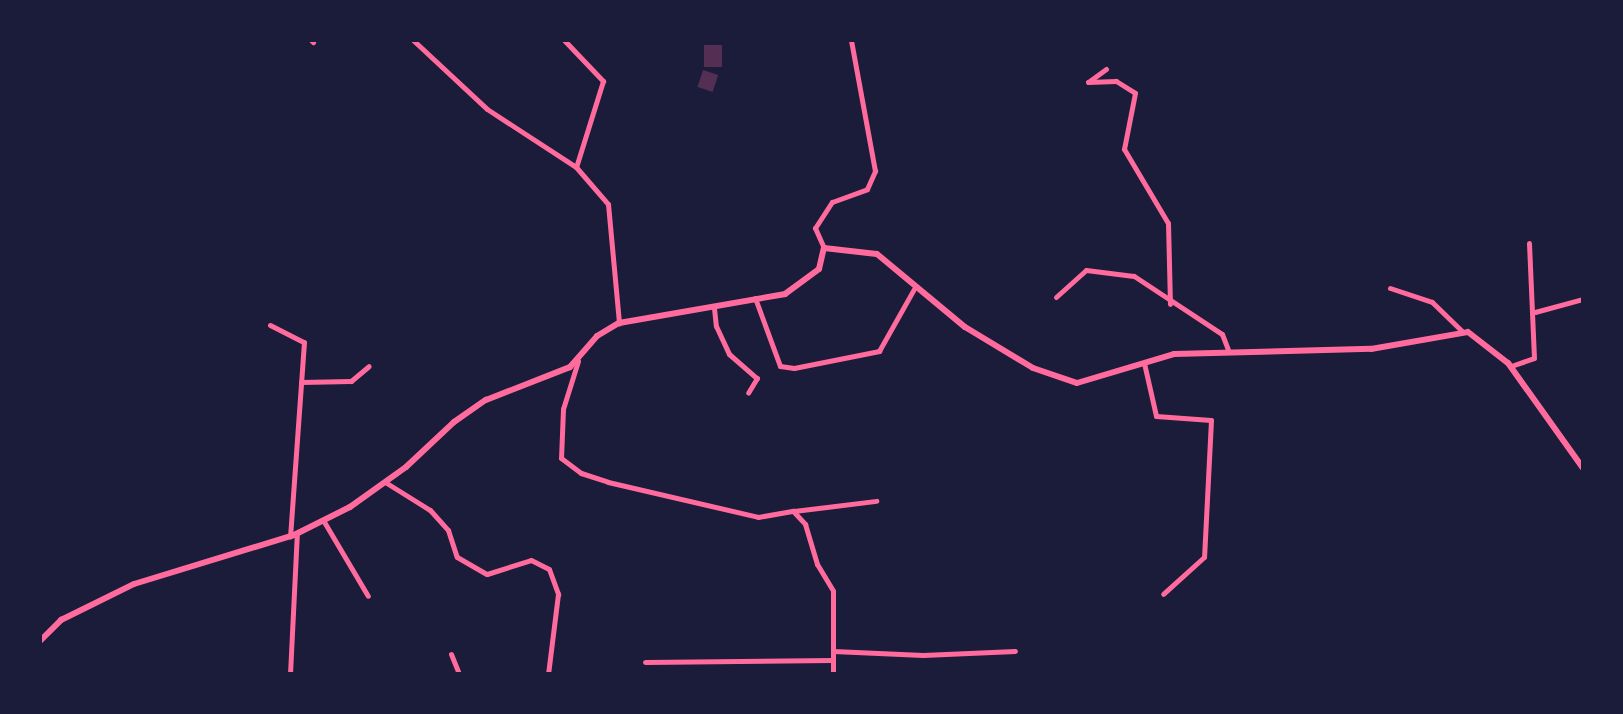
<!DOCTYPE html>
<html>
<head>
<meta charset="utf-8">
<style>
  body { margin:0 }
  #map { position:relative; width:1623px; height:714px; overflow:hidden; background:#1b1b3a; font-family:"PT Sans",sans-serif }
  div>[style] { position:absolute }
  .building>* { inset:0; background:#542f53; transform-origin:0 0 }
  .minor>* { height:5px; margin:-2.5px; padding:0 2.5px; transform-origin:2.5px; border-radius:2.5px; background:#ff6b9d }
  .tertiary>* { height:6px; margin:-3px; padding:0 3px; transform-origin:3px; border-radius:3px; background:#ff6b9d }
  span { translate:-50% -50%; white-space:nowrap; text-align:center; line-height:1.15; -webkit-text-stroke:8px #1b1b3a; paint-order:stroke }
  .frame { position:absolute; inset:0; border:42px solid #1b1b3a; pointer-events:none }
</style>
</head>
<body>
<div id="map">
  <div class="building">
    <i style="left:704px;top:45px;width:18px;height:22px"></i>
    <i style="left:703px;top:70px;width:16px;height:18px;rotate:18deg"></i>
  </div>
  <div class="minor">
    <i style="left:311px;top:40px;width:3px;rotate:45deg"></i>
    <i style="left:413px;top:40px;width:101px;rotate:43deg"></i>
    <i style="left:487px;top:109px;width:106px;rotate:33.1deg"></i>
    <i style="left:576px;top:167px;width:49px;rotate:49.1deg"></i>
    <i style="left:608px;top:204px;width:120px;rotate:84.7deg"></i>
    <i style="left:564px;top:40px;width:57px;rotate:46.4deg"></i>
    <i style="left:603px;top:81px;width:90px;rotate:107.4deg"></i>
    <i style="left:1106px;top:69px;width:22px;rotate:144deg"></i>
    <i style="left:1088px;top:82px;width:28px;rotate:-2deg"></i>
    <i style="left:1116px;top:81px;width:22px;rotate:32deg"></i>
    <i style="left:1135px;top:93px;width:57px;rotate:101.1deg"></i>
    <i style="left:1124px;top:149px;width:86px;rotate:59.3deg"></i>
    <i style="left:1168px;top:223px;width:81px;rotate:88.6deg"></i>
    <i style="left:824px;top:248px;width:22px;rotate:-114deg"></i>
    <i style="left:815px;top:228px;width:31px;rotate:-57deg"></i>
    <i style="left:832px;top:202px;width:37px;rotate:-20deg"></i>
    <i style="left:867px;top:189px;width:20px;rotate:-66deg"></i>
    <i style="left:875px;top:171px;width:133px;rotate:-100.4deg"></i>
    <i style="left:1390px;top:288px;width:44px;rotate:18.4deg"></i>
    <i style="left:1432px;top:302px;width:43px;rotate:44.1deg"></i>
    <i style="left:1056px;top:297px;width:40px;rotate:-42deg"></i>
    <i style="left:1086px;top:270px;width:48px;rotate:7.1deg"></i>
    <i style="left:1134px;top:276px;width:105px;rotate:33.4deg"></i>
    <i style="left:1222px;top:334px;width:17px;rotate:69deg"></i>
    <i style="left:755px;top:298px;width:72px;rotate:69.8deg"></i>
    <i style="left:780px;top:366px;width:14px;rotate:8deg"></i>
    <i style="left:794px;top:368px;width:87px;rotate:-11.3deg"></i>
    <i style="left:879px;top:351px;width:71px;rotate:-60.6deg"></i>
    <i style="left:714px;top:308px;width:18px;rotate:84deg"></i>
    <i style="left:716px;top:326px;width:31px;rotate:65deg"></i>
    <i style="left:729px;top:354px;width:37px;rotate:41deg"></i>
    <i style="left:757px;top:378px;width:17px;rotate:121deg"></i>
    <i style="left:1535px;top:312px;width:50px;rotate:-15.2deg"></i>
    <i style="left:270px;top:325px;width:38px;rotate:27deg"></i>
    <i style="left:304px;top:342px;width:195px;rotate:94.1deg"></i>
    <i style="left:578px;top:361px;width:50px;rotate:107.4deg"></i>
    <i style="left:563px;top:409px;width:49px;rotate:92.3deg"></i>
    <i style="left:561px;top:458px;width:25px;rotate:37deg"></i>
    <i style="left:581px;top:473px;width:28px;rotate:18deg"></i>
    <i style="left:608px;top:482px;width:154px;rotate:13.1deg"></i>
    <i style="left:758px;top:517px;width:36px;rotate:-10deg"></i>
    <i style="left:793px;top:511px;width:18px;rotate:47deg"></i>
    <i style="left:805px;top:524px;width:42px;rotate:73.3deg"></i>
    <i style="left:817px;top:564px;width:31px;rotate:59deg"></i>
    <i style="left:833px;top:591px;width:83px;rotate:90deg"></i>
    <i style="left:1144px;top:363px;width:54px;rotate:77.2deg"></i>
    <i style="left:1156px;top:416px;width:55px;rotate:4.2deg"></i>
    <i style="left:1211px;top:420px;width:137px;rotate:92.9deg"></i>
    <i style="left:1204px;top:557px;width:55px;rotate:137.9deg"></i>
    <i style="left:1511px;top:366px;width:24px;rotate:-19deg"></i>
    <i style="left:1534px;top:358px;width:115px;rotate:-92.5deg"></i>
    <i style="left:301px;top:382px;width:50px;rotate:-1.1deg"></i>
    <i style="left:351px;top:381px;width:23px;rotate:-40deg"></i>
    <i style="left:385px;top:482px;width:53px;rotate:31.9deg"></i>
    <i style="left:430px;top:510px;width:27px;rotate:48deg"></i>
    <i style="left:448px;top:530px;width:28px;rotate:72deg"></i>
    <i style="left:457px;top:557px;width:34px;rotate:30deg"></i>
    <i style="left:487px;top:574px;width:46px;rotate:-17.7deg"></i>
    <i style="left:531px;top:560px;width:20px;rotate:27deg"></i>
    <i style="left:549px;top:569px;width:27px;rotate:70deg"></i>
    <i style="left:558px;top:594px;width:81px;rotate:97.1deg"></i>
    <i style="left:794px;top:511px;width:83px;rotate:-7deg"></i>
    <i style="left:323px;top:520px;width:88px;rotate:59.4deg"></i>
    <i style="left:833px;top:651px;width:90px;rotate:2.5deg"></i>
    <i style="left:923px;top:655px;width:92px;rotate:-2.5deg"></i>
    <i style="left:451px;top:654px;width:22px;rotate:68deg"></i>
    <i style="left:645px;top:662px;width:188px;rotate:-0.6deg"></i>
    <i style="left:290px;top:674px;width:141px;rotate:-87.2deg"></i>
  </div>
  <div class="tertiary">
    <i style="left:40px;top:641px;width:30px;rotate:-45deg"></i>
    <i style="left:61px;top:620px;width:81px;rotate:-26.3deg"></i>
    <i style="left:134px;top:584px;width:167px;rotate:-17deg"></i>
    <i style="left:294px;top:535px;width:63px;rotate:-26.6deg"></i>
    <i style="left:350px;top:507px;width:69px;rotate:-35.5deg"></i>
    <i style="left:406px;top:467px;width:66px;rotate:-43.2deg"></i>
    <i style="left:454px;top:422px;width:39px;rotate:-35deg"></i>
    <i style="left:486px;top:400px;width:90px;rotate:-21.4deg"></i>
    <i style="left:570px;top:367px;width:41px;rotate:-48.9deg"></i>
    <i style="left:597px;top:336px;width:26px;rotate:-31deg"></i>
    <i style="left:619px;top:323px;width:169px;rotate:-9.9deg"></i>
    <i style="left:785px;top:294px;width:42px;rotate:-36.3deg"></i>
    <i style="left:819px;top:269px;width:22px;rotate:-77deg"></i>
    <i style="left:824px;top:248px;width:53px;rotate:6.5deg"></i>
    <i style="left:877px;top:254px;width:114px;rotate:39.7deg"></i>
    <i style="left:965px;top:327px;width:79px;rotate:31.1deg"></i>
    <i style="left:1033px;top:368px;width:46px;rotate:18.8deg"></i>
    <i style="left:1077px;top:383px;width:101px;rotate:-16.6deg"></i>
    <i style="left:1174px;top:354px;width:197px;rotate:-1.5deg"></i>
    <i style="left:1371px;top:349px;width:98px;rotate:-9.9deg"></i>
    <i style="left:1468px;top:332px;width:51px;rotate:37.8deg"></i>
    <i style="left:1508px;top:363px;width:129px;rotate:54.5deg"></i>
  </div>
  <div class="frame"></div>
</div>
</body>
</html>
